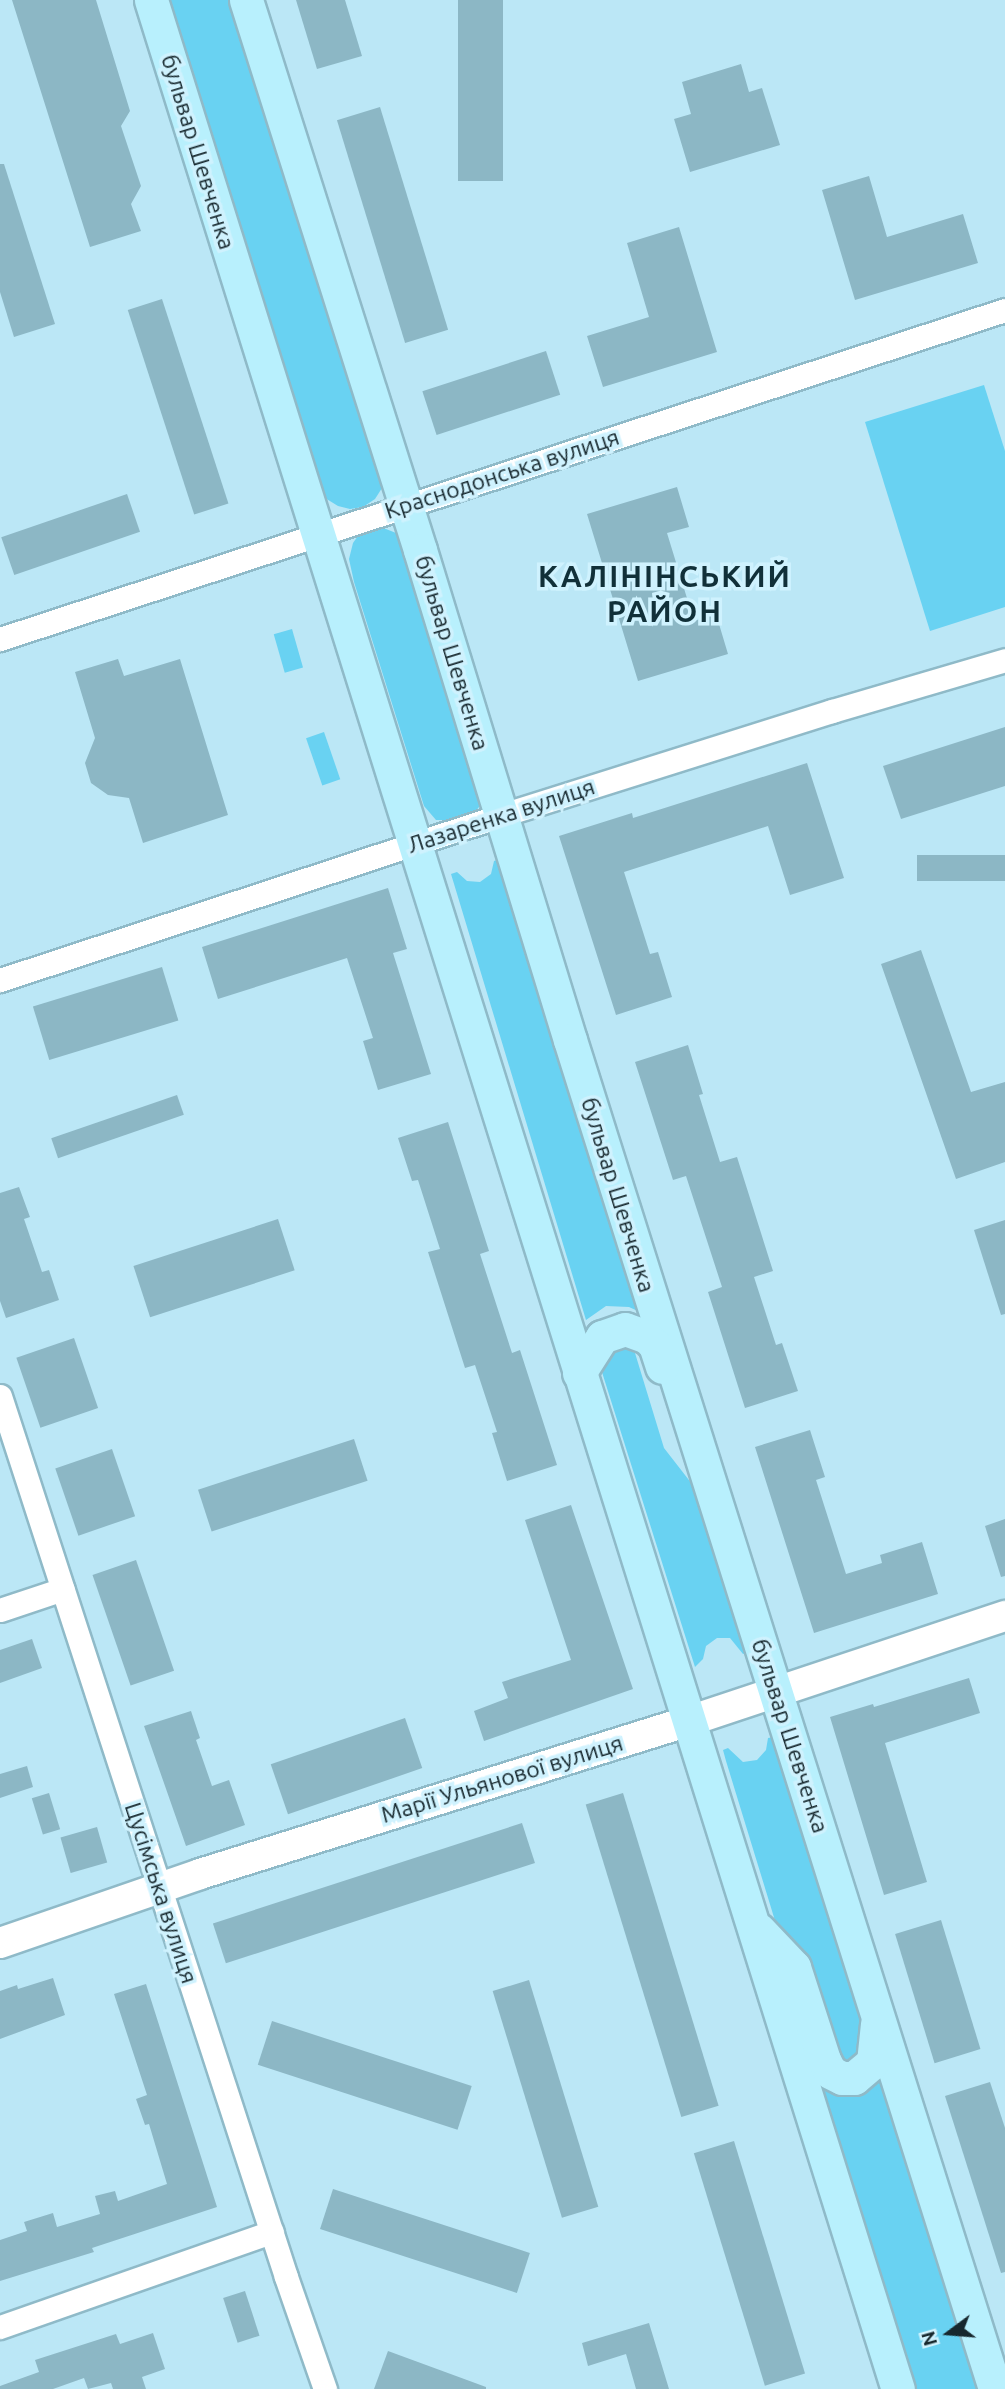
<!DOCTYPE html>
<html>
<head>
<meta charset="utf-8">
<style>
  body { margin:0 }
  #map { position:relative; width:1005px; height:2389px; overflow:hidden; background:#bbe7f6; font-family:Ubuntu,sans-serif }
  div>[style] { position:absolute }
  .green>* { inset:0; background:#69d2f2; transform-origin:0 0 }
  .building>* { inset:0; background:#8cb7c5; transform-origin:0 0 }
  .roads { filter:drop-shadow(2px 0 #8fbac8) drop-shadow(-2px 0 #8fbac8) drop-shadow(0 2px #8fbac8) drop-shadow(0 -2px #8fbac8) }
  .minor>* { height:23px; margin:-11.5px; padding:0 11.5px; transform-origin:11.5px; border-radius:11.5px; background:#fff }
  .tertiary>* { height:30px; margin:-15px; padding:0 15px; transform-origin:15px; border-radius:15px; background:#fff }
  .secondary>* { height:33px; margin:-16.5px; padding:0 16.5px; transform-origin:16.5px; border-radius:16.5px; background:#b8f0fd }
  span { translate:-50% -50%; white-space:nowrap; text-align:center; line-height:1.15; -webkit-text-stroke:7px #cff2fe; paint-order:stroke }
  .street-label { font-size:23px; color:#17282e }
  .district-label { font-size:30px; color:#113039; font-weight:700; letter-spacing:2px }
  .north { position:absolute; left:914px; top:2298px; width:70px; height:70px; -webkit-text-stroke:5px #cff2fe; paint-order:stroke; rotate:254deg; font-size:19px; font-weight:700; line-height:28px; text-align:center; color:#17282e }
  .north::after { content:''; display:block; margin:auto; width:24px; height:32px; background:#17282e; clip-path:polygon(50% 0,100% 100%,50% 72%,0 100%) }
</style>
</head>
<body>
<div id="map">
  <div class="green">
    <i style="clip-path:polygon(167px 0,236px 0,381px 469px,382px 488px,375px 499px,363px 507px,350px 509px,338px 506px,325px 498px,319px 483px)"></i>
    <i style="clip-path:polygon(984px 385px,1005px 451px,1005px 607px,930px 631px,865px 422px)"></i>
    <i style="clip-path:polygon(381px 527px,401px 535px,481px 793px,479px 807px,472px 816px,459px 820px,436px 820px,424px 806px,354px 582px,349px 559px,353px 543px,360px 533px)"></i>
    <i style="left:292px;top:629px;width:40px;height:19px;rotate:74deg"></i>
    <i style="left:324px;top:732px;width:50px;height:19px;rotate:71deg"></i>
    <i style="clip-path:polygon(500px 859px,640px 1312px,629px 1307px,606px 1306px,586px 1320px,451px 874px,457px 872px,467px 881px,480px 882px,491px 874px,494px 861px)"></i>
    <i style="clip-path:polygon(622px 1345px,635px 1353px,664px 1448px,699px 1493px,749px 1652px,743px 1654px,730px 1638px,717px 1638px,706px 1646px,703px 1659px,695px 1667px,601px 1369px,605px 1352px)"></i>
    <i style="clip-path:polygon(774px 1737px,870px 2041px,846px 2064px,836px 2058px,780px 1937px,726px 1761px,723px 1750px,728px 1748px,743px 1762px,757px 1760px,766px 1750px,768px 1738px)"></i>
    <i style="clip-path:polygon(882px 2070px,979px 2389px,913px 2389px,816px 2082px,828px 2090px,841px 2093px)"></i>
  </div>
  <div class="building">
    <i style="clip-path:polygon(12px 0,96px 0,130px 111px,121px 126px,141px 186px,131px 204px,141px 231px,90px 247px)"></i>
    <i style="clip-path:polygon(296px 0,345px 0,362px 56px,317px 69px)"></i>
    <i style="left:458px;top:0;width:45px;height:181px"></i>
    <i style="clip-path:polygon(741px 64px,749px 92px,762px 88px,780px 145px,690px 172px,674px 119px,691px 114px,682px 82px)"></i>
    <i style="left:380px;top:107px;width:233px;height:45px;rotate:73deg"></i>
    <i style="clip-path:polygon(0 164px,4px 164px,55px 324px,14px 337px,0 292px)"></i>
    <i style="clip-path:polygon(869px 176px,887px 237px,963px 214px,978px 263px,855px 300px,822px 190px)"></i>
    <i style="clip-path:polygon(679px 227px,717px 352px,603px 387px,587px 336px,649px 317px,627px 243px)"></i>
    <i style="left:162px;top:299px;width:215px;height:36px;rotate:72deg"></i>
    <i style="left:546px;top:351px;width:46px;height:130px;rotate:72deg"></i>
    <i style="clip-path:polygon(677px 487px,689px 527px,667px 533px,694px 621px,716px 614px,728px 654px,638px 681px,587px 514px)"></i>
    <i style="left:127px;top:494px;width:40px;height:133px;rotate:71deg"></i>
    <i style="clip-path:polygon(118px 659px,124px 676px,180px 659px,228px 815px,143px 843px,129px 798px,108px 795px,91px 783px,85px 763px,95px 738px,75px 672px)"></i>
    <i style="clip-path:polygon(1005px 727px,1005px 786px,901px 819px,883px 766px)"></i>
    <i style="clip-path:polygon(807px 763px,844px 878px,790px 895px,768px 826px,624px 872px,650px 954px,658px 952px,672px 997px,616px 1015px,559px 836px,632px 813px,633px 818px)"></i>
    <i style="left:1005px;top:855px;width:26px;height:88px;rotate:90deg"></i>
    <i style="clip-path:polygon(388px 888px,407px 949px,393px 953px,431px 1074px,378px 1090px,363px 1041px,373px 1038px,347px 958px,218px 999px,202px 947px)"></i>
    <i style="clip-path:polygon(921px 950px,971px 1092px,1005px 1082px,1005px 1162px,956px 1179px,881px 964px)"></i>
    <i style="left:162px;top:967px;width:56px;height:135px;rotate:73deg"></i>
    <i style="clip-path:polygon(688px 1045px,703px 1094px,699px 1095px,720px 1162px,737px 1157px,773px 1271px,754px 1277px,776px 1345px,782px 1343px,798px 1391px,745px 1408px,708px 1292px,722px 1287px,686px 1176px,673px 1180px,635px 1062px)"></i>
    <i style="left:177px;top:1095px;width:21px;height:133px;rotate:71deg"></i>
    <i style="clip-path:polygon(448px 1122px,489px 1251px,480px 1254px,512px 1353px,520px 1350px,557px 1465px,507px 1481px,492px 1433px,497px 1432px,475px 1365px,465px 1368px,428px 1252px,440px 1249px,418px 1180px,412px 1181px,398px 1138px)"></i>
    <i style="clip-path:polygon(19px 1187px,30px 1217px,24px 1219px,42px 1272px,49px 1270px,59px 1300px,6px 1318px,0 1301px,0 1193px)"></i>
    <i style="left:278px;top:1219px;width:54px;height:152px;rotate:72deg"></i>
    <i style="clip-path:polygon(1005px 1220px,1005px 1314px,1001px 1315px,974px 1230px)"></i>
    <i style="left:74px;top:1338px;width:74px;height:61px;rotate:71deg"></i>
    <i style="clip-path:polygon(810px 1430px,825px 1477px,816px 1480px,846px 1574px,882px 1563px,880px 1555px,922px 1542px,938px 1594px,814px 1633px,755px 1447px)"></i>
    <i style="left:354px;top:1439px;width:44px;height:164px;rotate:72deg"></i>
    <i style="left:112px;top:1449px;width:71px;height:60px;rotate:71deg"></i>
    <i style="clip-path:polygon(571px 1505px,633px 1689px,484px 1741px,474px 1711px,508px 1698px,502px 1682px,571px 1660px,525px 1520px)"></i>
    <i style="clip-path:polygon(1005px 1519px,1005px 1576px,1001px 1577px,985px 1526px)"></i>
    <i style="left:136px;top:1560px;width:117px;height:46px;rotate:71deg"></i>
    <i style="clip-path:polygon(32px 1639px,42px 1668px,0 1683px,0 1650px)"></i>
    <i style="clip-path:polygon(969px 1678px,980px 1713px,885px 1743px,927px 1882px,884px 1895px,830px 1717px,873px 1704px,874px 1707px)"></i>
    <i style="clip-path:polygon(191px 1711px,200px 1738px,196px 1740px,212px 1786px,229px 1780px,245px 1825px,186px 1846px,144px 1726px)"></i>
    <i style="left:405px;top:1718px;width:53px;height:142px;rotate:71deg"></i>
    <i style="clip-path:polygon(27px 1766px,33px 1787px,0 1798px,0 1774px)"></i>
    <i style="left:49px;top:1793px;width:38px;height:18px;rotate:73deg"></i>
    <i style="left:623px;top:1793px;width:327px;height:39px;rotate:73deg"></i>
    <i style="left:522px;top:1823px;width:42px;height:325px;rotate:72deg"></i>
    <i style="left:97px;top:1827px;width:37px;height:38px;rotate:74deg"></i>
    <i style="left:941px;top:1920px;width:135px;height:48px;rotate:73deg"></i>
    <i style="clip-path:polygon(53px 1978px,65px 2015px,0 2039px,0 1991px,17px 1985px,18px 1989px)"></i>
    <i style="left:529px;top:1980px;width:237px;height:38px;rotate:73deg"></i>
    <i style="clip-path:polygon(146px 1984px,217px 2207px,92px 2248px,94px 2252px,0 2281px,0 2240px,27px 2231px,24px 2222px,53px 2213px,57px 2227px,100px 2214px,95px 2196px,115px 2191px,118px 2201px,167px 2184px,149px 2124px,145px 2125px,136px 2099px,147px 2095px,114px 1994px)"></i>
    <i style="left:272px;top:2021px;width:210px;height:46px;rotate:18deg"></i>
    <i style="clip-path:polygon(990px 2082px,1005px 2128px,1005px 2272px,1001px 2273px,945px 2096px)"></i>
    <i style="left:734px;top:2141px;width:243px;height:42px;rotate:73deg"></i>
    <i style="left:333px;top:2189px;width:207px;height:42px;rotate:18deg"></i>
    <i style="left:245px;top:2291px;width:47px;height:23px;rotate:72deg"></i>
    <i style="clip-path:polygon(649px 2323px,669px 2389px,636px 2389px,626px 2354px,588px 2366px,582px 2343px)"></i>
    <i style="clip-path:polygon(153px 2333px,165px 2369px,142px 2377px,146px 2389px,113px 2389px,111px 2383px,88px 2389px,84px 2378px,53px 2389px,0 2389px,0 2386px,39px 2372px,35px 2360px,116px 2334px,120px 2344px)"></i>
    <i style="clip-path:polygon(388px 2351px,486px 2387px,486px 2389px,374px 2389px)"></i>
  </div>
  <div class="roads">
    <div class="minor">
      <i style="left:0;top:639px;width:1057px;rotate:-18.13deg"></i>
      <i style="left:0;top:980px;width:528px;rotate:-18.19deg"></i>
      <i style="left:502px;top:815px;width:346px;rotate:-17.5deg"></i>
      <i style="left:832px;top:711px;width:180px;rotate:-16.4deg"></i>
      <i style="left:0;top:1396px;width:926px;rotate:72.01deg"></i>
      <i style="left:286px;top:2277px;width:119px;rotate:70.8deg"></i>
      <i style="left:0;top:1610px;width:66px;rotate:-18.4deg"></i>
      <i style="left:0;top:2327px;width:288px;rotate:-19.3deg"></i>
    </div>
    <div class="tertiary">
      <i style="left:0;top:1943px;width:212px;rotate:-19deg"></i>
      <i style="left:200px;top:1874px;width:512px;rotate:-17.37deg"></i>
      <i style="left:689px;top:1721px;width:333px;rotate:-18.4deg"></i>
    </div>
    <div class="secondary">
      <i style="left:151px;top:0;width:2503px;rotate:72.64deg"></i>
      <i style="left:246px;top:0;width:577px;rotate:72.44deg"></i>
      <i style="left:420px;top:550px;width:512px;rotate:72.98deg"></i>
      <i style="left:570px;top:1040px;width:1414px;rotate:72.51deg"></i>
      <i style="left:579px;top:1373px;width:43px;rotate:-57.4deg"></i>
      <i style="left:602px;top:1337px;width:24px;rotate:-19deg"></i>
      <i style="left:625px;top:1329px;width:23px;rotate:20deg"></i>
      <i style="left:647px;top:1337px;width:11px;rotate:45deg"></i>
      <i style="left:655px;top:1345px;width:23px;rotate:72deg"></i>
      <i style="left:759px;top:1930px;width:51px;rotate:46.6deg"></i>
      <i style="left:794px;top:1967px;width:98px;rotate:72.1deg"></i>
      <i style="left:824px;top:2060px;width:13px;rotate:63deg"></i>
      <i style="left:830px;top:2072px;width:13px;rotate:27deg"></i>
      <i style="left:842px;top:2078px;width:12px"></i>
      <i style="left:854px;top:2078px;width:25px;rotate:-40deg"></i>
      <i style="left:873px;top:2062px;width:38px;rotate:-84deg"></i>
    </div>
  </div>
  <div class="street-label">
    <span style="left:198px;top:152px;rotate:73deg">бульвар Шевченка</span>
    <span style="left:502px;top:474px;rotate:-18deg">Краснодонська вулиця</span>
    <span style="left:452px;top:653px;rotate:73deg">бульвар Шевченка</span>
    <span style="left:501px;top:816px;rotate:-18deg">Лазаренка вулиця</span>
    <span style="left:618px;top:1195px;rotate:73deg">бульвар Шевченка</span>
    <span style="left:790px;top:1736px;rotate:72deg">бульвар Шевченка</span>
    <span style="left:502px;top:1779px;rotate:-17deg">Марії Ульянової вулиця</span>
    <span style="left:161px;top:1893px;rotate:72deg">Цусімська вулиця</span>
  </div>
  <div class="district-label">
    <span style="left:665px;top:593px">КАЛІНІНСЬКИЙ<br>РАЙОН</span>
  </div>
  <div class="north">N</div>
</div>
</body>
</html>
